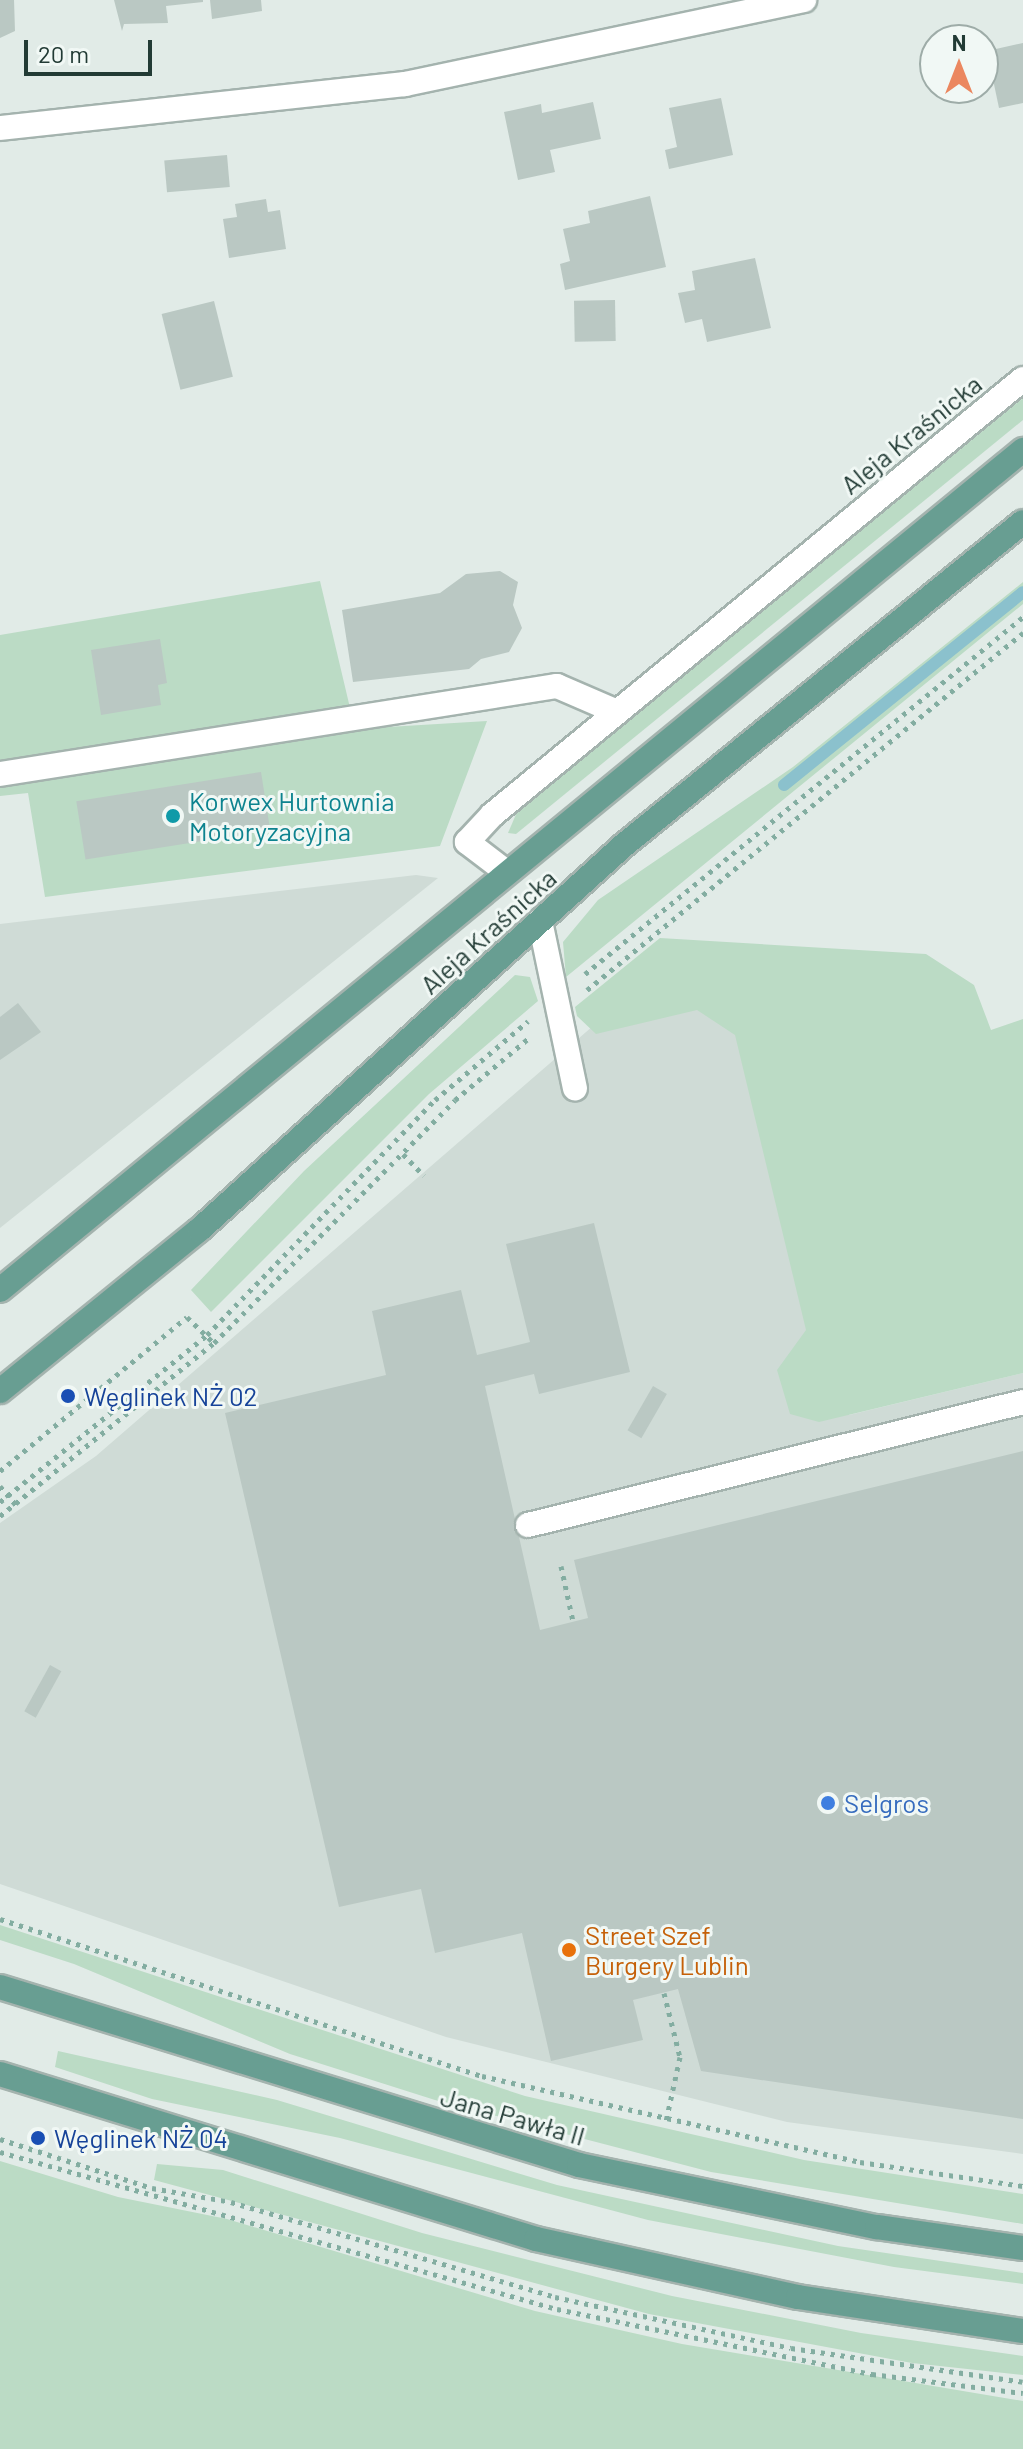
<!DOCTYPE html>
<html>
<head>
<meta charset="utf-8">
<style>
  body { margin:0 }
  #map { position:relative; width:1023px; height:2449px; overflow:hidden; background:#e1ebe7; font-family:Barlow,sans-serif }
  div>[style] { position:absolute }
  .built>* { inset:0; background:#cfdbd6 }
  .green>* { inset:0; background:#bbdbc5 }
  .stream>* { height:12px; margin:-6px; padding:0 6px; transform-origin:6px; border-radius:6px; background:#8bc1cd }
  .building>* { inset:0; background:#bac8c3; transform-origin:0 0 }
  .path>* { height:5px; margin-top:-2.5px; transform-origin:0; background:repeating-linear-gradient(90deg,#83ada1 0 4px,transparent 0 10px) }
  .roads { filter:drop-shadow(2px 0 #a4b3ae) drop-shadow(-2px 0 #a4b3ae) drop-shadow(0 2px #a4b3ae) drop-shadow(0 -2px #a4b3ae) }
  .minor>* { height:24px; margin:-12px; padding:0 12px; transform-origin:12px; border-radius:12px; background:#fff }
  .major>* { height:24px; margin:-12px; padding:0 12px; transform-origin:12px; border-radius:12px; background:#689e92 }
  .dots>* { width:22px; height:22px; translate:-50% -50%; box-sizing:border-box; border:4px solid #f1f8f5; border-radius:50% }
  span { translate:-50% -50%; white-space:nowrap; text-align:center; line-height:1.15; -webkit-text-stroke:6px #f1f8f5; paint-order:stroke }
  .street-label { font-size:26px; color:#223b35 }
  .culture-label { font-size:26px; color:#0d838f }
  .left { translate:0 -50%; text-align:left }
  .transit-label { font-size:26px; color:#164399 }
  .shop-label { font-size:26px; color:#366cbe }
  .food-label { font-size:26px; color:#c56008 }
  .north { position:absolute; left:919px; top:24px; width:80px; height:80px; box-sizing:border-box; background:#f1f8f5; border:2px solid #9eaca8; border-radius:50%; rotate:0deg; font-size:22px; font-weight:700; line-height:32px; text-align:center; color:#223b35 }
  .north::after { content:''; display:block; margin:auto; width:28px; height:36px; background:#eb875f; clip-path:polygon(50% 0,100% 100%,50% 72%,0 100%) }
  .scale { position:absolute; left:24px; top:40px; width:128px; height:36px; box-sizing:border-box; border:4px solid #223b35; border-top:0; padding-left:10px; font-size:24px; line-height:28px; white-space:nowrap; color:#223b35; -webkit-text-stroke:6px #f1f8f5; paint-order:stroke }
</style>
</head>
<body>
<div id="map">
  <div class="built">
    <i style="clip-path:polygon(416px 875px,438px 878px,0 1228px,0 924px)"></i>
    <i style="clip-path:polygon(682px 949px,921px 965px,849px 1415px,1023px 1373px,1023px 2154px,787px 2122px,446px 2037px,0 1884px,0 1523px,96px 1456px)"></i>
  </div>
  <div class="green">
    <i style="clip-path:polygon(1023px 398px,1023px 420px,516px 834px,508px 833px,517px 812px)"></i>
    <i style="clip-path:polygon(320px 581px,355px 729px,487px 721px,440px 846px,45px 897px,28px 793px,0 796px,0 635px)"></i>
    <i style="clip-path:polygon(1023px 582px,1023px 604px,566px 977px,563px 942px,598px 900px,793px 767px)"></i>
    <i style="clip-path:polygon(660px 938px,926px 954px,974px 985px,991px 1030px,1023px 1019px,1023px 1373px,819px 1422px,790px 1414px,777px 1370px,806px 1330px,735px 1035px,697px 1010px,596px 1034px,577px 1016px,575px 1007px)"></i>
    <i style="clip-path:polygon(515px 975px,530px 977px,538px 1001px,429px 1094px,211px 1312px,191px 1290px,304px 1171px)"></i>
    <i style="clip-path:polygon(0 1925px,525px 2096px,804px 2160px,1023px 2194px,1023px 2224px,711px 2172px,435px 2100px,290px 2054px,74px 1964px,0 1940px)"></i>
    <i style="clip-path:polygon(58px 2051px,277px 2100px,557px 2185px,838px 2246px,1023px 2273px,1023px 2284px,894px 2267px,648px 2220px,340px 2138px,152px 2099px,55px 2067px)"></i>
    <i style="clip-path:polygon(0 2161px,118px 2197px,227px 2219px,535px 2311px,682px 2344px,1023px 2401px,1023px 2449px,0 2449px)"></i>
    <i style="clip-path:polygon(157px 2164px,223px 2170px,422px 2233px,672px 2296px,861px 2333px,1023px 2356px,1023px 2375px,912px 2363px,649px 2314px,154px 2180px)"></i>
  </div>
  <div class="stream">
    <i style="left:784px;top:785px;width:307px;rotate:-38.9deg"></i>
  </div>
  <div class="building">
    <i style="clip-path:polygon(0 0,14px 0,15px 31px,0 38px)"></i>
    <i style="clip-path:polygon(114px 0,203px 0,203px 2px,166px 6px,168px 23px,124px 24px,122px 31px)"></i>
    <i style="clip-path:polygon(210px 0,261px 0,262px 11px,212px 19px)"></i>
    <i style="clip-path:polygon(1023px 43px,1023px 103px,999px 108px,987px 51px)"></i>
    <i style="clip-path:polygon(721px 98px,733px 155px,669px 169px,665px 150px,677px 147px,669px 108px)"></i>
    <i style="clip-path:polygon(593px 102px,601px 139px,550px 150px,555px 172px,518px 180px,504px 112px,541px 104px,542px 113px)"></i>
    <i style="left:227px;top:155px;width:32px;height:63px;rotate:85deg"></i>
    <i style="clip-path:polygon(650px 196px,666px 267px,565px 290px,560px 264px,570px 261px,563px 229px,590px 223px,588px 211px)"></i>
    <i style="clip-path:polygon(266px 199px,268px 212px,280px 210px,286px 249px,229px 258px,223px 219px,237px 217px,235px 204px)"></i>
    <i style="clip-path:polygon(755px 258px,771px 328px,707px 342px,702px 319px,685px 323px,678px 293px,695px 290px,692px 271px)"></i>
    <i style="left:615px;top:300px;width:41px;height:41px;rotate:89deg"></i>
    <i style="left:214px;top:301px;width:78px;height:54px;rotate:76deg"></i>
    <i style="clip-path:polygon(500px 571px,518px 582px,513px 605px,522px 628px,509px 652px,481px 659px,469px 669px,353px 682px,342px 610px,440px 593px,466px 574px)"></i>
    <i style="clip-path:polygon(160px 639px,167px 683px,158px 685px,161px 705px,101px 715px,91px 650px)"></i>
    <i style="left:261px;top:772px;width:59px;height:187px;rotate:81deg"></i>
    <i style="clip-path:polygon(18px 1003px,41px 1032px,0 1060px,0 1017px)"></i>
    <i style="clip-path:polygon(594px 1223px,630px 1372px,539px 1394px,534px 1374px,485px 1386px,540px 1630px,588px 1618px,574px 1560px,1023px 1451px,1023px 2119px,701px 2071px,678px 1989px,633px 2000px,643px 2040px,551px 2061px,522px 1933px,435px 1953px,421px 1889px,339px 1907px,225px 1413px,386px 1375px,372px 1311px,461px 1290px,477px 1355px,530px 1342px,506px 1244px)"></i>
    <i style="left:653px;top:1386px;width:16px;height:51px;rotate:30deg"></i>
    <i style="left:50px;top:1665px;width:13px;height:53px;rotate:29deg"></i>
  </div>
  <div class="path">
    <i style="left:585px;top:974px;width:565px;rotate:-39.18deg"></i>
    <i style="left:587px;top:990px;width:564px;rotate:-39.31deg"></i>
    <i style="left:403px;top:1154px;width:30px;rotate:46deg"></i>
    <i style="left:0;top:1471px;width:242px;rotate:-39.5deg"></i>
    <i style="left:187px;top:1317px;width:37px;rotate:44deg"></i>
    <i style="left:0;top:1486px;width:25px;rotate:50deg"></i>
    <i style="left:0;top:1502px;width:266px;rotate:-38.9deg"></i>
    <i style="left:207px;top:1335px;width:327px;rotate:-45.9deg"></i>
    <i style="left:435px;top:1100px;width:122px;rotate:-40.3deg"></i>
    <i style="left:0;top:1516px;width:275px;rotate:-39deg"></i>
    <i style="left:214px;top:1343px;width:342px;rotate:-45.2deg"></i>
    <i style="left:455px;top:1100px;width:98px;rotate:-40deg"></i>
    <i style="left:561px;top:1566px;width:56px;rotate:77.7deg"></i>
    <i style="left:0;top:1919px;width:507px;rotate:18.04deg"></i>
    <i style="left:482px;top:2076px;width:388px;rotate:12.8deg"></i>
    <i style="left:860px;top:2162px;width:165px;rotate:8.4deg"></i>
    <i style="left:664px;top:1993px;width:66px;rotate:76deg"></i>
    <i style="left:680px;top:2057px;width:66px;rotate:102.3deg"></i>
    <i style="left:0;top:2139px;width:160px;rotate:17.9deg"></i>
    <i style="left:152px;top:2188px;width:80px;rotate:10deg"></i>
    <i style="left:231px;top:2202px;width:338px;rotate:16.3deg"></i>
    <i style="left:555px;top:2297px;width:241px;rotate:12.2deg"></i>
    <i style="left:791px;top:2348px;width:234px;rotate:8.3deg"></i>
    <i style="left:0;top:2152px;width:579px;rotate:15.74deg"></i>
    <i style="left:557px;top:2309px;width:322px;rotate:11.7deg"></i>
    <i style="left:872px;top:2374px;width:152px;rotate:7.2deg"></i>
  </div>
  <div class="roads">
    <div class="minor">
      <i style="left:0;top:128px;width:407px;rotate:-6.2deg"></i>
      <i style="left:405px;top:84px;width:408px;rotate:-11.9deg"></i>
      <i style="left:0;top:774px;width:564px;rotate:-8.98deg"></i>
      <i style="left:557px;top:686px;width:65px;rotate:23.4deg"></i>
      <i style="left:505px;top:871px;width:48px;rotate:-142.7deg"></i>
      <i style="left:467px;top:842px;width:37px;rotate:-47deg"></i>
      <i style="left:492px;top:815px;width:687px;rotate:-39.39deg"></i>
      <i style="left:540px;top:921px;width:171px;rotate:78.2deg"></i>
      <i style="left:528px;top:1525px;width:510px;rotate:-13.95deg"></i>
    </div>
    <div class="major">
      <i style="left:0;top:1290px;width:1324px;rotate:-39.39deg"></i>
      <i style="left:0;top:1391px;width:256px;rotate:-39deg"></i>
      <i style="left:199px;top:1230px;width:573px;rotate:-42.17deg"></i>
      <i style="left:624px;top:845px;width:513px;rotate:-38.99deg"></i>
      <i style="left:0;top:1987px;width:606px;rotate:17.09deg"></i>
      <i style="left:579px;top:2165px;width:304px;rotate:11.8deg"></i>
      <i style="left:877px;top:2227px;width:148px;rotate:8.2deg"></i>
      <i style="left:0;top:2074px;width:561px;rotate:17.11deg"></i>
      <i style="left:536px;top:2239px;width:268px;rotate:12.5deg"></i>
      <i style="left:798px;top:2297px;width:228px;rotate:8.6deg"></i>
    </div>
  </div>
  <div class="dots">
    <i style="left:173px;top:816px;background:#0f9aa8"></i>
    <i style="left:68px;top:1396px;background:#1a4fb4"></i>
    <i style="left:828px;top:1803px;background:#3f7fe0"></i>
    <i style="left:569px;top:1950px;background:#e8710a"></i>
    <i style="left:38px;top:2138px;background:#1a4fb4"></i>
  </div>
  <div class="street-label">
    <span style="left:911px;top:434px;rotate:-39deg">Aleja Kraśnicka</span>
    <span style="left:488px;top:931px;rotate:-42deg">Aleja Kraśnicka</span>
    <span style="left:513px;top:2116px;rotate:16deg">Jana Pawła II</span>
  </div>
  <div class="culture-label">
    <span class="left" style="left:189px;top:816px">Korwex Hurtownia<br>Motoryzacyjna</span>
  </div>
  <div class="transit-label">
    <span class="left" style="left:84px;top:1396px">Węglinek NŻ 02</span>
    <span class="left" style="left:54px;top:2138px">Węglinek NŻ 04</span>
  </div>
  <div class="shop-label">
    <span class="left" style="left:844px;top:1803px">Selgros</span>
  </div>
  <div class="food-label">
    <span class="left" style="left:585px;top:1950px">Street Szef<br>Burgery Lublin</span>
  </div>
  <div class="north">N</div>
  <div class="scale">20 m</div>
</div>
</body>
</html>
